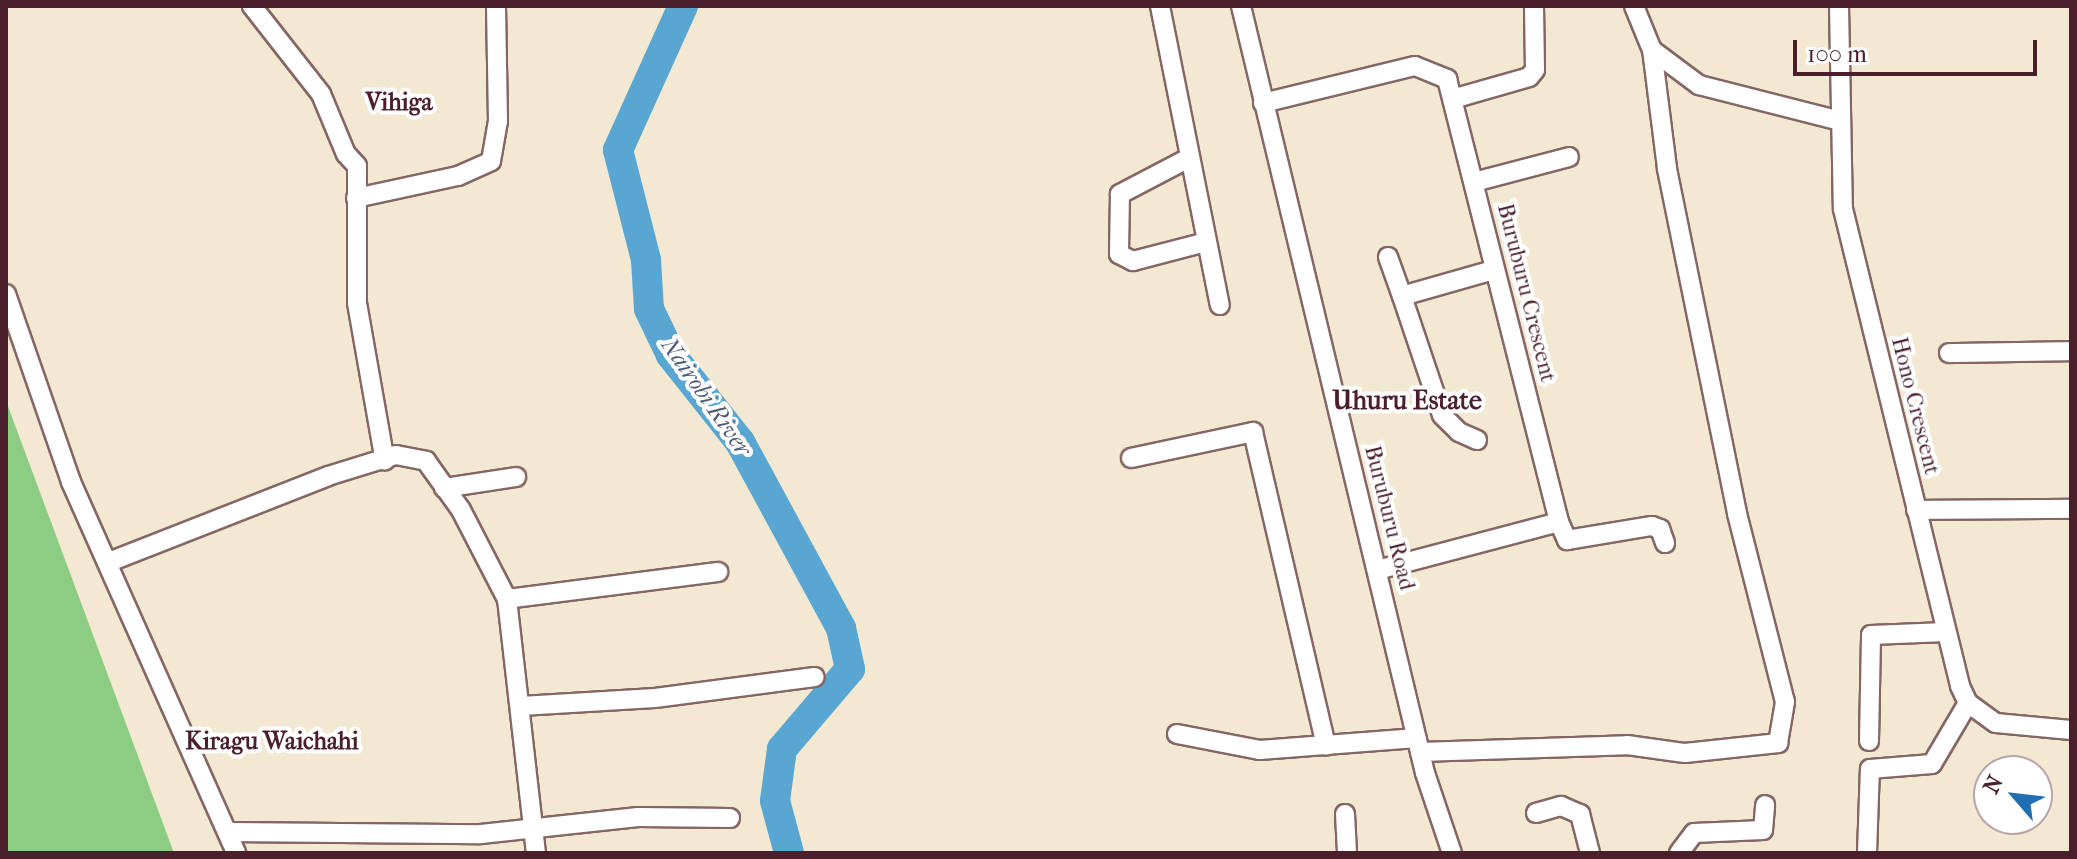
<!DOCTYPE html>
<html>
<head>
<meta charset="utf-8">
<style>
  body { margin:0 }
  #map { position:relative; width:2077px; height:859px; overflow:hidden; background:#f3e9d2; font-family:"IM FELL French Canon",serif }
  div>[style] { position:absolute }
  .green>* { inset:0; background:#8dcc83 }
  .river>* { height:30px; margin:-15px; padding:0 15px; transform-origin:15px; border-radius:15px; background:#58a6d1 }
  .roads { filter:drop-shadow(2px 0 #856665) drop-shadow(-2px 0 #856665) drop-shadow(0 2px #856665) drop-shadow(0 -2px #856665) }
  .minor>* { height:18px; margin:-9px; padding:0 9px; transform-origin:9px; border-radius:9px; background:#fff }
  span { translate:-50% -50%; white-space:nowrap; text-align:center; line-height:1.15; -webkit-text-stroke:8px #fff; paint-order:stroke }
  .street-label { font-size:22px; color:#4a1f2b }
  .neighbourhood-label { font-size:24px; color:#4a1f2b; font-weight:700 }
  .water-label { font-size:24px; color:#505c76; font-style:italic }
  .quarter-label { font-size:26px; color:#4a1f2b; font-weight:700 }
  .frame { position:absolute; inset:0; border:8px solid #4a1f2b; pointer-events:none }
  .north { position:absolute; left:1973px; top:755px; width:80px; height:80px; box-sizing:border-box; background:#fff; border:2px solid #b7a5aa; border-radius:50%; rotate:298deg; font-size:22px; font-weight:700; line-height:32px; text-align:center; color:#4a1f2b }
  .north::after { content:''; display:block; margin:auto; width:28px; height:36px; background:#1f6fb2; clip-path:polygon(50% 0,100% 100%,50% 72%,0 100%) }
  .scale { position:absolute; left:1793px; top:40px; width:244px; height:36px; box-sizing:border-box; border:4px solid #4a1f2b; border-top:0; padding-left:10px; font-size:24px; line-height:28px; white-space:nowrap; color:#4a1f2b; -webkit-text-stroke:6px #fff; paint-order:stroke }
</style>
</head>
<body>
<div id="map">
  <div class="green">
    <i style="clip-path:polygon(6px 401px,57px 538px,174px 853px,6px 853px)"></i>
  </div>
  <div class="river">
    <i style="left:683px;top:6px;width:158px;rotate:114.3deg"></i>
    <i style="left:618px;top:150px;width:114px;rotate:75.7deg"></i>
    <i style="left:646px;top:260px;width:49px;rotate:86.5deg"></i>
    <i style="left:649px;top:309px;width:51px;rotate:64.4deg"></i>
    <i style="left:671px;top:355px;width:111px;rotate:51.6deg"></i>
    <i style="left:740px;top:442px;width:212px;rotate:61.5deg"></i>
    <i style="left:841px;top:628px;width:42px;rotate:77.6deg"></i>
    <i style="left:850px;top:669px;width:105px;rotate:130.4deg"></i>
    <i style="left:782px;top:749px;width:52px;rotate:97.7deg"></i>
    <i style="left:775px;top:801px;width:54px;rotate:74.9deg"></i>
  </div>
  <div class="roads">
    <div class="minor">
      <i style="left:252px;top:6px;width:112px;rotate:51.9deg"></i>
      <i style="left:321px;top:94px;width:65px;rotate:67.4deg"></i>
      <i style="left:346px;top:154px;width:16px;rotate:47deg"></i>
      <i style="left:357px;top:166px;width:137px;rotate:90deg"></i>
      <i style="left:357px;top:303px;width:160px;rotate:80deg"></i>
      <i style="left:1160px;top:6px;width:305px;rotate:78.7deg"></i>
      <i style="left:1241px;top:6px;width:789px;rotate:76.51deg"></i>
      <i style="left:1425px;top:773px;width:84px;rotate:71.4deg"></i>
      <i style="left:1634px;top:6px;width:48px;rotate:67.8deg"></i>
      <i style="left:1652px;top:50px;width:59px;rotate:36.7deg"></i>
      <i style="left:1699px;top:85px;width:146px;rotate:14.3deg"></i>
      <i style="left:1839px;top:6px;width:203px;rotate:88.9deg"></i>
      <i style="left:1843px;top:209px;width:491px;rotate:76.2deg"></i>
      <i style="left:1960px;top:686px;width:19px;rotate:65deg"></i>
      <i style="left:1968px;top:703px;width:34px;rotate:36deg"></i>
      <i style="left:1996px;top:723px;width:75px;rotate:5.3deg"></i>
      <i style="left:1456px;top:98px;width:76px;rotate:-16deg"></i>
      <i style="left:1529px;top:77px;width:9px;rotate:-49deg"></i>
      <i style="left:1535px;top:70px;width:64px;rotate:-90.9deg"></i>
      <i style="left:1263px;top:103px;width:156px;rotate:-13.7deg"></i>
      <i style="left:1415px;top:66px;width:35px;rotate:22deg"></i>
      <i style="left:1447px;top:79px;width:457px;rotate:75.8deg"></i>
      <i style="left:1559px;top:522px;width:188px;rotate:165.2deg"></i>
      <i style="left:1187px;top:159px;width:76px;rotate:152.4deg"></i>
      <i style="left:1120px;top:194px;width:60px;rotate:91deg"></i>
      <i style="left:1119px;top:254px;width:16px;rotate:27deg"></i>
      <i style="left:1133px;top:261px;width:75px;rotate:-14.6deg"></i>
      <i style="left:1474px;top:182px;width:98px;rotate:-14.7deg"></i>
      <i style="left:356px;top:198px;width:104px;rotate:-12.2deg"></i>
      <i style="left:458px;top:176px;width:36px;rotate:-24deg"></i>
      <i style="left:491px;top:161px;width:41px;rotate:-80.1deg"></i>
      <i style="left:498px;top:121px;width:115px;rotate:-91deg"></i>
      <i style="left:1388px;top:257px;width:41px;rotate:70.3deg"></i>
      <i style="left:6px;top:294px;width:199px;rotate:70.9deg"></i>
      <i style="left:71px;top:482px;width:406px;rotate:66deg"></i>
      <i style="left:1949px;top:353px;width:122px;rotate:-0.9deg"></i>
      <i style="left:1477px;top:440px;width:20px;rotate:-156deg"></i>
      <i style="left:1459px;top:432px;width:24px;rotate:-135deg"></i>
      <i style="left:1442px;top:415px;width:126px;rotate:-108.6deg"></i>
      <i style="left:1402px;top:296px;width:95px;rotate:-15.9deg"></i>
      <i style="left:1131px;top:458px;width:125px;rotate:-12deg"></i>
      <i style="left:1253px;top:432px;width:322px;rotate:76.9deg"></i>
      <i style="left:444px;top:488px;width:73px;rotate:-8.7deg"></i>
      <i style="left:1916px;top:510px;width:155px;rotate:-0.4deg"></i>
      <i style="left:1559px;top:522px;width:20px;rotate:66deg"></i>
      <i style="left:1567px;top:540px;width:86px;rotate:-9.4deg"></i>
      <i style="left:1652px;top:526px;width:9px;rotate:21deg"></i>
      <i style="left:1660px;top:529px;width:15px;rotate:70deg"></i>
      <i style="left:109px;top:562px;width:235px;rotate:-21.4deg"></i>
      <i style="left:328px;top:476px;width:71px;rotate:-17.2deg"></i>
      <i style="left:396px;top:455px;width:31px;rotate:11deg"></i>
      <i style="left:426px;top:461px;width:60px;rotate:54.5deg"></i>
      <i style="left:461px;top:510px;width:100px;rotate:62.7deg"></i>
      <i style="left:507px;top:599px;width:256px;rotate:83.5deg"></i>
      <i style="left:507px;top:599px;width:213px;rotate:-7.3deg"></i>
      <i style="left:521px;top:706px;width:134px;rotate:-3.4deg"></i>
      <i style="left:655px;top:698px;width:161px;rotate:-7.5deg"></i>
      <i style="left:1177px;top:734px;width:85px;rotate:10.9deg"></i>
      <i style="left:1260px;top:750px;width:157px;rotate:-4.4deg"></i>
      <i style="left:1869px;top:741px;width:106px;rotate:-88.9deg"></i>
      <i style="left:1871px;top:635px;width:75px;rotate:-2.3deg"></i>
      <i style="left:1420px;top:752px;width:207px;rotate:-1.9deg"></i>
      <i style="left:1627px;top:745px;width:59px;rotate:7.9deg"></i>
      <i style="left:1685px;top:753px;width:94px;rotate:-6.1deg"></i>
      <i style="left:1778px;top:743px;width:42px;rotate:-80.3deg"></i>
      <i style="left:1785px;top:702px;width:195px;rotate:-104.3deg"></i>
      <i style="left:1737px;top:513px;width:352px;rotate:-101.5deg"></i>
      <i style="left:1667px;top:168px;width:119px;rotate:-97.2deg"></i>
      <i style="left:1536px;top:813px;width:26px;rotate:-16deg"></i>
      <i style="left:1561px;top:806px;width:21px;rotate:23deg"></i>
      <i style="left:1580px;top:814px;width:40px;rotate:75.6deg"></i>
      <i style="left:1345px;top:814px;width:39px;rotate:87deg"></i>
      <i style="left:228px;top:832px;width:253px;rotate:0.5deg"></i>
      <i style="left:481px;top:834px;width:158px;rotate:-6.2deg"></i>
      <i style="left:638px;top:817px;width:92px;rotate:0.6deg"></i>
      <i style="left:1679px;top:853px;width:25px;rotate:-53deg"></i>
      <i style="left:1694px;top:833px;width:69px;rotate:-2.5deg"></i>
      <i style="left:1763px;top:830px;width:25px;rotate:-85deg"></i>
      <i style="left:1867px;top:853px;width:84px;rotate:-88deg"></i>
      <i style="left:1870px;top:769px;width:62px;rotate:-4.6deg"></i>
      <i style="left:1932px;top:764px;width:71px;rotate:-59.5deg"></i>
    </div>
  </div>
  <div class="street-label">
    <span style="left:1526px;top:293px;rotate:76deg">Buruburu Crescent</span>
    <span style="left:1915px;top:406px;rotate:76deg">Hono Crescent</span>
    <span style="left:1389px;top:518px;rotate:76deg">Buruburu Road</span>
  </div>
  <div class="neighbourhood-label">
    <span style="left:399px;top:103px">Vihiga</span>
    <span style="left:272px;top:742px">Kiragu Waichahi</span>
  </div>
  <div class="water-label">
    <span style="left:706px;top:397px;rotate:55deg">Nairobi River</span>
  </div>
  <div class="quarter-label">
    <span style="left:1407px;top:401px">Uhuru Estate</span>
  </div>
  <div class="frame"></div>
  <div class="north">N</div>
  <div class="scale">100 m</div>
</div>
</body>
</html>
